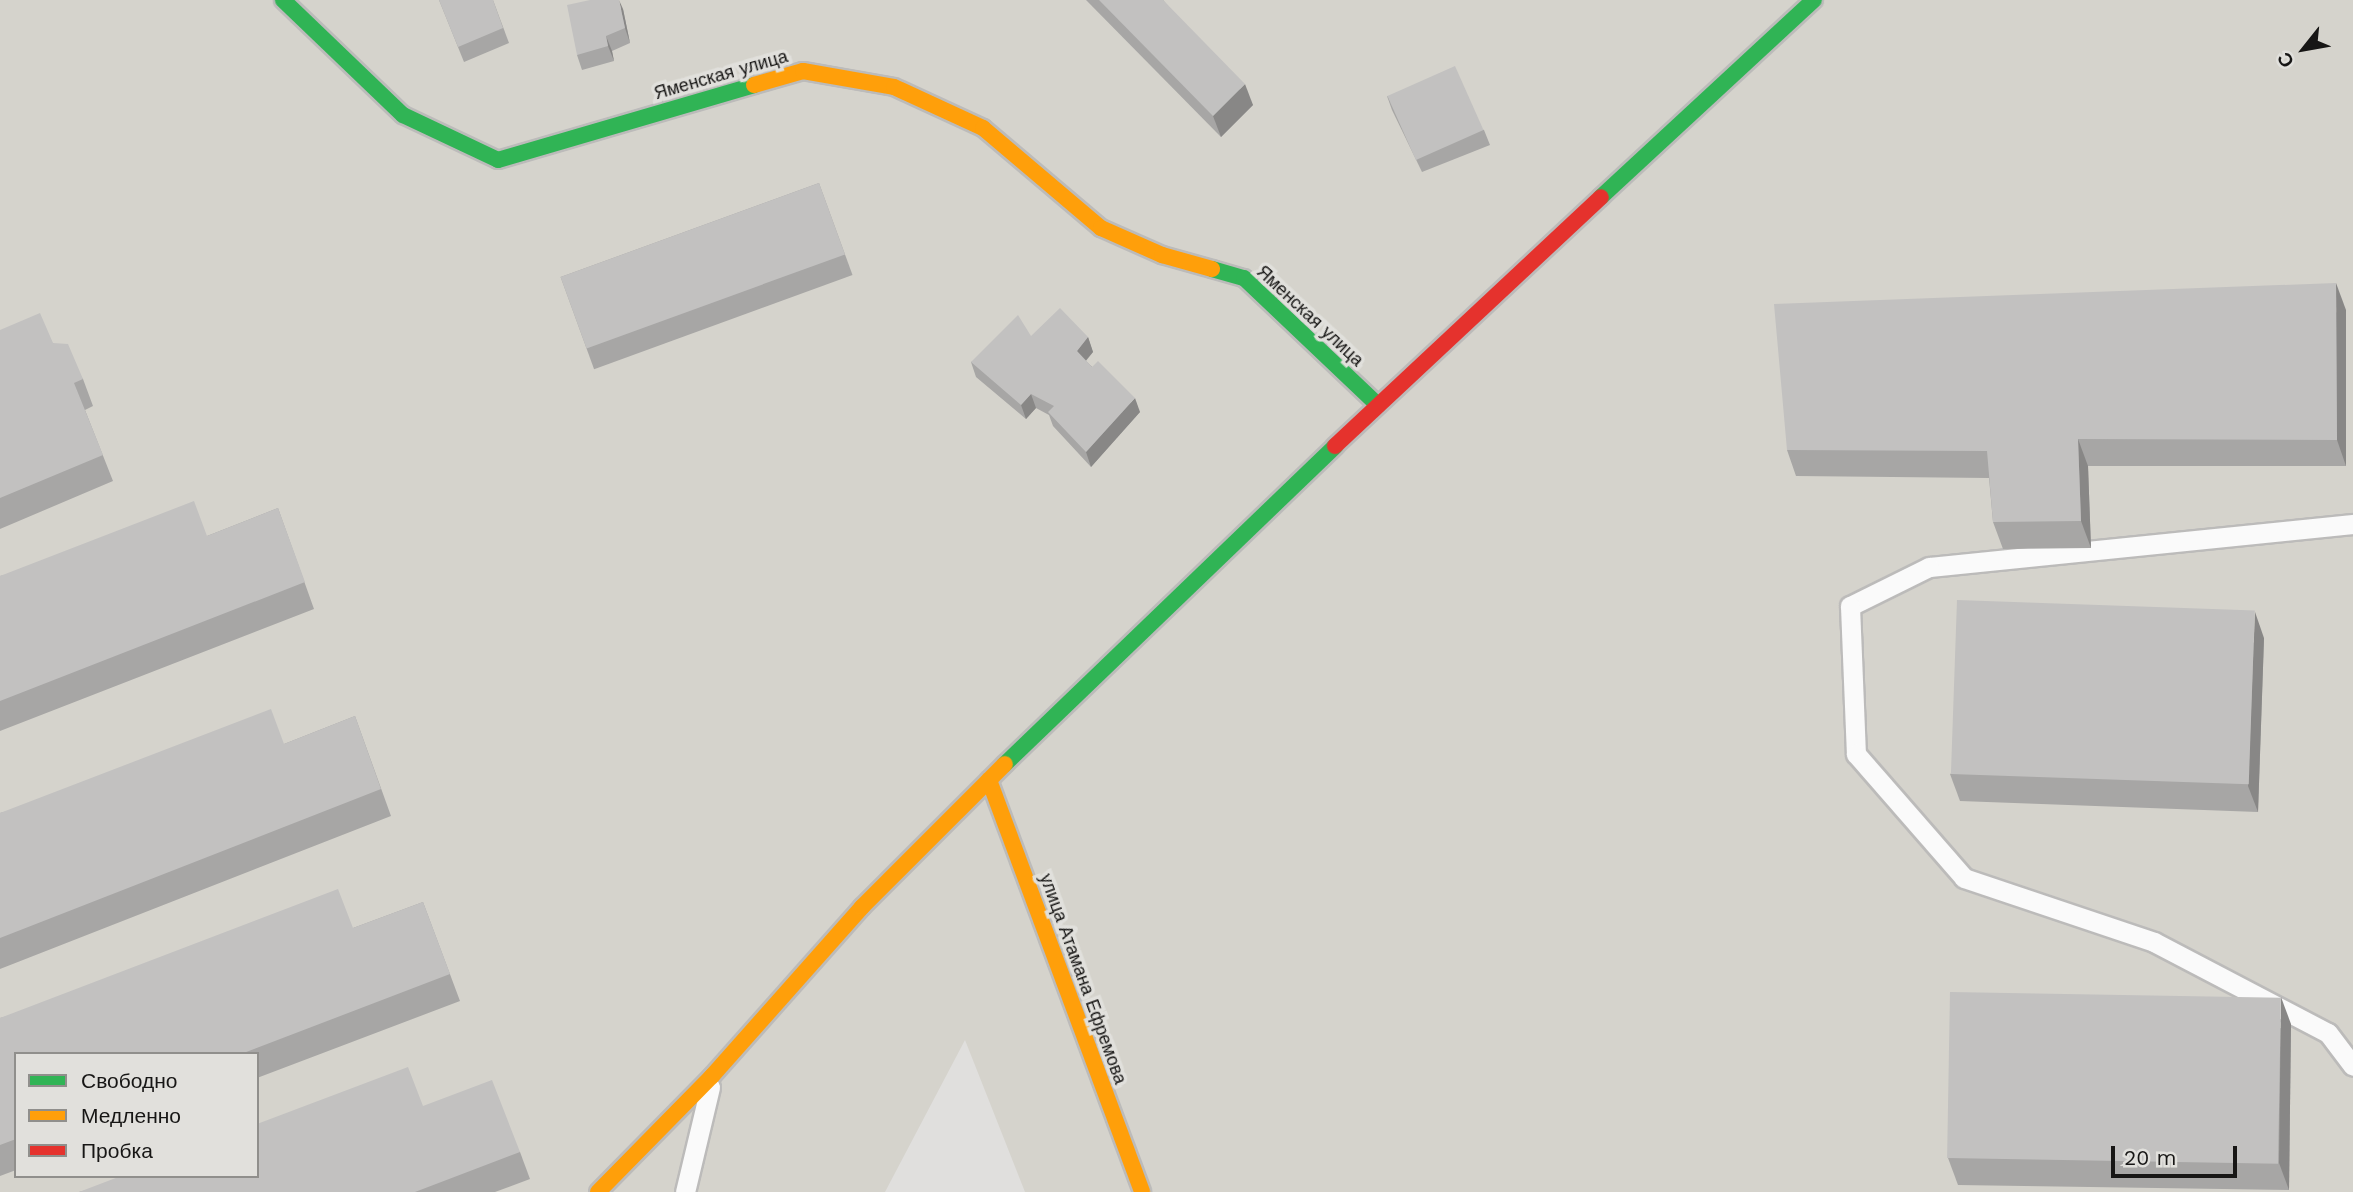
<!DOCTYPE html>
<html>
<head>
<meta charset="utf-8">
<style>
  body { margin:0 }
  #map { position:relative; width:2353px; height:1192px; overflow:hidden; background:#e0dfdd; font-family:"Work Sans",sans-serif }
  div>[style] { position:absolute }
  .built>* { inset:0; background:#d5d3cc }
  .roads { filter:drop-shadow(2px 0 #bcbbba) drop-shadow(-2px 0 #bcbbba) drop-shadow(0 2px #bcbbba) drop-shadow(0 -2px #bcbbba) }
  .lane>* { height:19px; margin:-9.5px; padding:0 9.5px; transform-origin:9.5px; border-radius:9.5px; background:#fafafa }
  .fast>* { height:16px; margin:-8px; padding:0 8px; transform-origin:8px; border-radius:8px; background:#30b455 }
  .slow>* { height:16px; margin:-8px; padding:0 8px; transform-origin:8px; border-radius:8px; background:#ff9f0a }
  .jam>* { height:16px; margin:-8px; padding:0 8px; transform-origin:8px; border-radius:8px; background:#e5322d }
  .wall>* { inset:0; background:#a7a6a5; transform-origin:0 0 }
  .shaded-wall>* { inset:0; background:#888786 }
  .building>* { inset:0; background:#c2c1c0; transform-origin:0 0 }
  span { translate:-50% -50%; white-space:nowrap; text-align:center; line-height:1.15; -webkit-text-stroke:7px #e1e0dc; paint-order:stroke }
  .street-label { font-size:18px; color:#171615 }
  .legend { position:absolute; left:14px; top:1052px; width:245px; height:126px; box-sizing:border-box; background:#e1e0dc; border:2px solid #908f8c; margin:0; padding:9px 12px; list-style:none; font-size:21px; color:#171615 }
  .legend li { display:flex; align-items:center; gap:14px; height:35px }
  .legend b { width:35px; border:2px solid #908f8c }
  .north { position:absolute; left:2269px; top:14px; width:70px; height:70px; -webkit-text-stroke:5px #e1e0dc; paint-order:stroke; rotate:239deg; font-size:19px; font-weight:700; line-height:28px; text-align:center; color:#171615 }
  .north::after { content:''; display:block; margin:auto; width:24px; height:32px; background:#171615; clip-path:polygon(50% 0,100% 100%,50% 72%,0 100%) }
  .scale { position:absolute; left:2111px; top:1146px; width:126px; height:32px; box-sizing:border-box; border:4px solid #171615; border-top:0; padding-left:9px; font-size:21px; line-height:24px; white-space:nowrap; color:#171615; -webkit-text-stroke:5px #e1e0dc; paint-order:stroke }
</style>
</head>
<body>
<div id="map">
  <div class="built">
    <i style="clip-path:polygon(evenodd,0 0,2353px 0,2353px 1192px,1025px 1192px,965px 1040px,885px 1192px,0 1192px,0 0,16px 1054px,257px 1054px,257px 1176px,16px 1176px,16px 1054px)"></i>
  </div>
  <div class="roads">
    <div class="lane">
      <i style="left:2353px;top:524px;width:426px;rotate:174.2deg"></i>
      <i style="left:1929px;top:567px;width:88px;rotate:153.7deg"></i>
      <i style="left:1850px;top:606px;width:148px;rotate:87.7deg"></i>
      <i style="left:1856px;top:754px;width:164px;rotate:48.9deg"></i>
      <i style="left:1964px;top:878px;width:200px;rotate:18.6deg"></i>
      <i style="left:2154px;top:942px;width:196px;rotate:27.6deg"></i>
      <i style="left:2328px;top:1033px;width:41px;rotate:52.9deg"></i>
      <i style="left:685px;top:1192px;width:108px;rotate:-76.6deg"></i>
    </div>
    <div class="fast">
      <i style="left:283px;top:0;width:166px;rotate:43.8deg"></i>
      <i style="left:403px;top:115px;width:105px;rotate:25.3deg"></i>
      <i style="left:498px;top:160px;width:267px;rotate:-16.3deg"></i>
      <i style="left:1601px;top:197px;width:290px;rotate:-42.8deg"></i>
      <i style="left:1212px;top:269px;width:33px;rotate:16deg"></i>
      <i style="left:1244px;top:278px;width:185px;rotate:43.5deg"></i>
      <i style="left:1005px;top:764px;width:458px;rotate:-43.9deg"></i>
    </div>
    <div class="slow">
      <i style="left:754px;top:85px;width:51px;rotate:-15.9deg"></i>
      <i style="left:803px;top:71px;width:92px;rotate:10deg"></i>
      <i style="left:894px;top:87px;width:98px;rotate:24.7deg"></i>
      <i style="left:983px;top:128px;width:155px;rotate:40.3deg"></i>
      <i style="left:1101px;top:228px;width:67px;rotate:23.9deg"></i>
      <i style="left:1162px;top:255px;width:52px;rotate:15.6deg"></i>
      <i style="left:989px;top:780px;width:439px;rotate:69.6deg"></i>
      <i style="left:598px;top:1192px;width:163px;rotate:-45.5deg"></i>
      <i style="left:712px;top:1076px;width:226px;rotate:-48.4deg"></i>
      <i style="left:862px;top:907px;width:202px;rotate:-45deg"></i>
    </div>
    <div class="jam">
      <i style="left:1335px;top:446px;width:364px;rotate:-43.1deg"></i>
    </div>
  </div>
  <div class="wall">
    <i style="clip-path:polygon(439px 0,493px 0,509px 43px,464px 62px)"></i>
    <i style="clip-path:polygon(1086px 0,1163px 0,1253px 105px,1221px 137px)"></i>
    <i style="clip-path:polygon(623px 9px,630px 43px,612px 51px,614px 61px,582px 70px,577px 55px)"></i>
    <i style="clip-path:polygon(1387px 96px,1484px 130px,1490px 145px,1422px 172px,1392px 110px)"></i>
    <i style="left:819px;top:183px;width:98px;height:275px;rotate:70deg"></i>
    <i style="clip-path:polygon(2346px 310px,2346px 466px,2088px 466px,2091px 548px,2003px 549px,1993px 522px,1989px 478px,1796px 476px,1787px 450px)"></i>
    <i style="clip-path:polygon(0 330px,53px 343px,83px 379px,93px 406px,85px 410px,113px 481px,0 529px)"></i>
    <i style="clip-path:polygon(1031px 336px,1088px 337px,1093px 352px,1086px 361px,1140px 412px,1091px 467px,1053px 426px,1049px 415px,1036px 408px,1026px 419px,976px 377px,971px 362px)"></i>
    <i style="clip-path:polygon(278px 508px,314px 609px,0 731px,0 576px,207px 536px)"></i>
    <i style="clip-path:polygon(2264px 638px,2258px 812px,1960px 801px,1950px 774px)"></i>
    <i style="clip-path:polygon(355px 716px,391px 816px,0 969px,0 813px,284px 744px)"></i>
    <i style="clip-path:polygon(423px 902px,460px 1001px,257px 1078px,257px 1054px,16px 1054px,16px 1170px,0 1176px,0 1018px,353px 928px)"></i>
    <i style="clip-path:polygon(2291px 1024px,2289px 1190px,1958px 1185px,1948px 1158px)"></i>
    <i style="clip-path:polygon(423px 1106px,520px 1152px,530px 1179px,495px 1192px,79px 1192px)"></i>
  </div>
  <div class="shaded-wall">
    <i style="clip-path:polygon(619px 0,623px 9px,630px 43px,625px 28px)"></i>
    <i style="clip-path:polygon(606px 36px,612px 51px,614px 61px,608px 46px)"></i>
    <i style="clip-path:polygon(1245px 84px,1253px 105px,1221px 137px,1213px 116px)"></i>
    <i style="clip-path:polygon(2336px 283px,2346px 310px,2346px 466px,2337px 440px)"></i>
    <i style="clip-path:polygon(1088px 337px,1093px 352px,1082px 365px,1077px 351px)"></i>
    <i style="clip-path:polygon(1031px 394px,1036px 408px,1026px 419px,1021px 405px)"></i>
    <i style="clip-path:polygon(1135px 398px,1140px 412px,1091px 467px,1086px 452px)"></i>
    <i style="clip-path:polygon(2078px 439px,2088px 466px,2091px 548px,2081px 521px)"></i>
    <i style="clip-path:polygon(2255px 612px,2264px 638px,2258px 812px,2248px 786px)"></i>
    <i style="clip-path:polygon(2281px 997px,2291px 1024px,2289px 1190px,2279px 1163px)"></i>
  </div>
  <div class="building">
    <i style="clip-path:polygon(439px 0,493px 0,503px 28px,458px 47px)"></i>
    <i style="clip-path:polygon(590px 0,619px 0,625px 28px,606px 36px,608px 46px,577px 55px,567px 5px)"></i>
    <i style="clip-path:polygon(1099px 0,1163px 0,1245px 84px,1213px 116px)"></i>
    <i style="left:1455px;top:66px;width:70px;height:74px;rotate:66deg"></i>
    <i style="left:819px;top:183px;width:76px;height:275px;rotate:70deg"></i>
    <i style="clip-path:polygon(2336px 283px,2337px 440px,2078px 439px,2081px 521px,1993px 522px,1987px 451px,1787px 450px,1774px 304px)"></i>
    <i style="clip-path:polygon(1060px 308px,1088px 337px,1077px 351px,1092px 367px,1098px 361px,1135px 398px,1086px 452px,1048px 412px,1054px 406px,1031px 394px,1021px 405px,971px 362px,1018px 315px,1031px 336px)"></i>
    <i style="clip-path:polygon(40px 313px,53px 343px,68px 344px,83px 379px,74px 383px,103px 455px,0 498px,0 330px)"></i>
    <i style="clip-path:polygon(194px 501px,207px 536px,278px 508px,305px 582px,0 701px,0 576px)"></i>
    <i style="left:1957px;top:600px;width:298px;height:174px;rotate:2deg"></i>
    <i style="clip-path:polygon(271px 709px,284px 744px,355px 716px,381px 789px,0 938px,0 813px)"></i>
    <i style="clip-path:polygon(338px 889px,353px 928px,423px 902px,450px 974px,241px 1054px,16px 1054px,16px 1139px,0 1145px,0 1018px)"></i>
    <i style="left:1950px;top:992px;width:331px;height:166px;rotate:1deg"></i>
    <i style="clip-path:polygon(408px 1067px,423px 1106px,492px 1080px,520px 1152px,415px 1192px,79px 1192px,121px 1176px,257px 1176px,257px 1124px)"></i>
  </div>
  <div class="street-label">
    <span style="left:721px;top:75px;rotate:-16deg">Яменская улица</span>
    <span style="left:1310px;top:316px;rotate:43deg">Яменская улица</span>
    <span style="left:1083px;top:979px;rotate:70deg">улица Атамана Ефремова</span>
  </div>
  <ul class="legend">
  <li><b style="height:9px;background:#30b455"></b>Свободно</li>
  <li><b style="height:9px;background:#ff9f0a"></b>Медленно</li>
  <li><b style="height:9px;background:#e5322d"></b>Пробка</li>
  </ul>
  <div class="north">С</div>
  <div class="scale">20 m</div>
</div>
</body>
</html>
